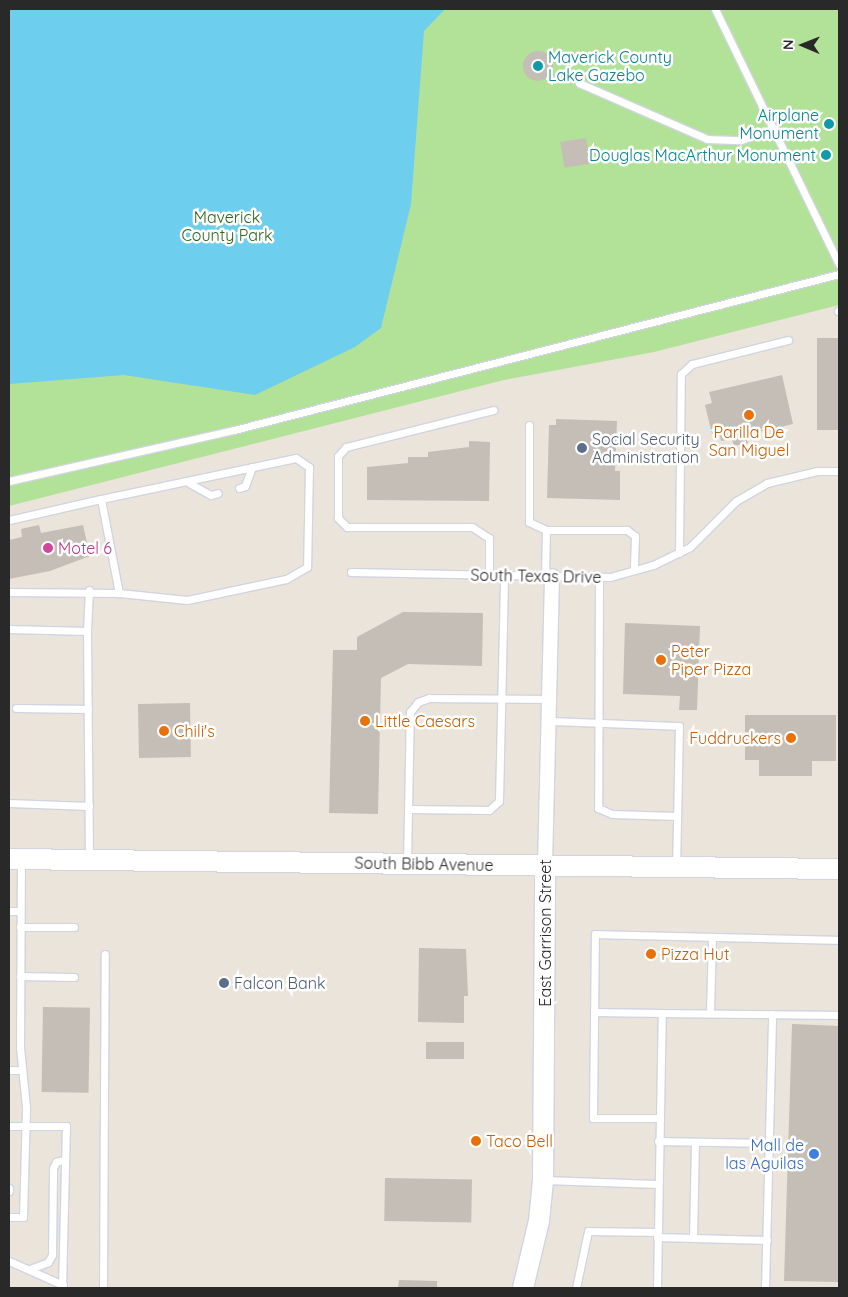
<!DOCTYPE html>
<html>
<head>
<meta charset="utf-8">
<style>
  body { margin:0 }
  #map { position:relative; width:848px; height:1297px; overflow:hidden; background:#ebe4db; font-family:Quicksand,sans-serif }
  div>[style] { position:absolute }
  .green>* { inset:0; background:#b2e297 }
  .water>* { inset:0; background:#6eceed }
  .building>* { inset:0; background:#c4beb6; transform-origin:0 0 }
  .round { border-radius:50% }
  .roads { filter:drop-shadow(1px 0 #d0d4e2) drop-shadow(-1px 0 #d0d4e2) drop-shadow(0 1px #d0d4e2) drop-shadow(0 -1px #d0d4e2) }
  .lane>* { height:7px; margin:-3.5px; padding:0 3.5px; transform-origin:3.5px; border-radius:3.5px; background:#fff }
  .street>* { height:14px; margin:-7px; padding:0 7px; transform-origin:7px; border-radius:7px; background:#fff }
  .secondary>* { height:20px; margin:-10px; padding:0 10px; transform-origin:10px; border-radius:10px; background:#fff }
  .dots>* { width:14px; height:14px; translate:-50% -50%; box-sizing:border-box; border:2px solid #fff; border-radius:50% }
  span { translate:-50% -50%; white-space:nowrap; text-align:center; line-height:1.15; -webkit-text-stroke:5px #fff; paint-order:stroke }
  .culture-label { font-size:16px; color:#0d838f }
  .left { translate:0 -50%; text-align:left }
  .right { translate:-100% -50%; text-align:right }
  .park-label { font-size:16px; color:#2b651a }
  .food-label { font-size:16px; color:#c56008 }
  .service-label { font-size:16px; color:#4e5e75 }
  .hotel-label { font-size:16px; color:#b23c85 }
  .street-label { font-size:16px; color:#292929 }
  .shop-label { font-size:16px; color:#366cbe }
  .frame { position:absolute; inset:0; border:10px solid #292929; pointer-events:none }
  .north { position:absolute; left:778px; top:20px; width:50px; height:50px; -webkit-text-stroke:4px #fff; paint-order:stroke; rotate:271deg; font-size:14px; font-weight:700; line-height:20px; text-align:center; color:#292929 }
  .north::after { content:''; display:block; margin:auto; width:18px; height:22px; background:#292929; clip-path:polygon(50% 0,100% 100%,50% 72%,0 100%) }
</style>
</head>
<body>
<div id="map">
  <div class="green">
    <i style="clip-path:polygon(9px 9px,839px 9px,839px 305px,654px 352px,504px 380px,9px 506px)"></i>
  </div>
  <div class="water">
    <i style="clip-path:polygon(9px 9px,445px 9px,424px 31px,411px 204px,381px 328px,355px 347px,255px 395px,124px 375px,9px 384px)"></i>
  </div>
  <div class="building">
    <i class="round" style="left:523px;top:51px;width:30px;height:30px"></i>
    <i style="left:586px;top:138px;width:26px;height:26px;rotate:81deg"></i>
    <i style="left:817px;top:338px;width:22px;height:92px"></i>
    <i style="clip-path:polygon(782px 375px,793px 424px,746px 435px,748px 443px,734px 446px,732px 439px,721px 441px,719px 432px,712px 434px,705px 405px,712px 403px,709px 392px)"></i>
    <i style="clip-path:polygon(556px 419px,617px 421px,615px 471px,620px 471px,620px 500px,547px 498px,549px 425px,556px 425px)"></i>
    <i style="clip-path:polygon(469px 441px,490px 442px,489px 501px,367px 500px,367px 467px,408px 463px,408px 457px,428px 457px,428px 452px,469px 447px)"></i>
    <i style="clip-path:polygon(39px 525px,41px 533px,83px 525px,90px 556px,50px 571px,9px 579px,9px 540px,22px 537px,21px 529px)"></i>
    <i style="clip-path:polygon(403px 612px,483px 613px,482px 666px,408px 664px,381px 678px,378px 814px,329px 813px,333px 650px,357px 650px,357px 637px)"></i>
    <i style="clip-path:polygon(625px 623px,700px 626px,697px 710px,679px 710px,680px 696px,623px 694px)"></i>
    <i style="left:190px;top:703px;width:54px;height:52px;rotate:89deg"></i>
    <i style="clip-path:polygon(745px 715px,836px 715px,836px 761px,812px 761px,812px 776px,759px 776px,759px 760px,745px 760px)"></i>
    <i style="clip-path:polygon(419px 948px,466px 949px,468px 996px,464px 996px,464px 1023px,418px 1022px)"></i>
    <i style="left:43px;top:1007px;width:47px;height:85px;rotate:1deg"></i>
    <i style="clip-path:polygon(792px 1024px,839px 1026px,839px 1282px,784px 1281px)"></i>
    <i style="left:426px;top:1042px;width:38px;height:17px"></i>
    <i style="left:385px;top:1178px;width:87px;height:43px;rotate:1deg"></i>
    <i style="clip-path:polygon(399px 1280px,437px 1281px,437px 1288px,398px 1288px)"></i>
  </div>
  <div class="roads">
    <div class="lane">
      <i style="left:715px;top:9px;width:284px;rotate:64.1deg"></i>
      <i style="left:579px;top:83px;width:140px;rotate:23.6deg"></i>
      <i style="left:707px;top:139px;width:34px;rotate:2deg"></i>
      <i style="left:741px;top:140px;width:36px;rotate:-19deg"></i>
      <i style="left:838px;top:311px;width:1px"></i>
      <i style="left:529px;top:425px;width:97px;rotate:90deg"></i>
      <i style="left:529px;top:522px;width:19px;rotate:25deg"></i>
      <i style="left:546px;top:530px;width:46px;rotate:91.2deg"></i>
      <i style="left:9px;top:481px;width:231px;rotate:-12.8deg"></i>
      <i style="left:234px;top:430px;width:625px;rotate:-14.46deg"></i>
      <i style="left:189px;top:483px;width:25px;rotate:29deg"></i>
      <i style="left:211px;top:495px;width:7px;rotate:-16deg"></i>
      <i style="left:239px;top:488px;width:6px;rotate:-18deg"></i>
      <i style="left:245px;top:486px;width:20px;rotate:-70deg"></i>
      <i style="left:101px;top:499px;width:199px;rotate:-11.9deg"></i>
      <i style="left:296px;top:458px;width:16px;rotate:35deg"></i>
      <i style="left:309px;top:467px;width:100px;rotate:91.1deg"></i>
      <i style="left:307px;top:567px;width:24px;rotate:150deg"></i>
      <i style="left:286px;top:579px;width:101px;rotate:168deg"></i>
      <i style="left:187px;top:600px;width:68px;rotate:-174.1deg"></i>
      <i style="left:9px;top:520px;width:94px;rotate:-12.9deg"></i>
      <i style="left:101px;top:499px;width:96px;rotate:79.2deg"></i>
      <i style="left:119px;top:593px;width:110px;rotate:-179.5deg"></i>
      <i style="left:546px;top:530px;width:81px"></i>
      <i style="left:627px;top:530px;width:10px;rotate:37deg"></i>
      <i style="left:635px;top:536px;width:34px;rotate:92deg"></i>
      <i style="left:679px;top:553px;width:179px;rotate:-89.4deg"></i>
      <i style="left:681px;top:374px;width:15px;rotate:-42deg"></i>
      <i style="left:692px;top:364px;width:99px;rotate:-14deg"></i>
      <i style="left:351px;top:572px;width:259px;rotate:1.1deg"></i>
      <i style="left:610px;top:577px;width:45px;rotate:-15.6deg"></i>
      <i style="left:653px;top:565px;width:41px;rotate:-25.9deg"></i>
      <i style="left:690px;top:547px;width:65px;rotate:-45deg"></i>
      <i style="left:736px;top:501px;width:36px;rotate:-30deg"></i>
      <i style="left:767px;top:483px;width:51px;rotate:-13.5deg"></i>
      <i style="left:817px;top:471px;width:22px"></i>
      <i style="left:489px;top:575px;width:37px;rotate:-90deg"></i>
      <i style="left:489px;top:538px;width:20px;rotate:-147deg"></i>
      <i style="left:472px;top:527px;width:125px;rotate:180deg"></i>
      <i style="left:347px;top:527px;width:13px;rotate:-135deg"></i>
      <i style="left:338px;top:518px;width:62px;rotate:-90deg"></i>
      <i style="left:338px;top:456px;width:12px;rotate:-48deg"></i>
      <i style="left:346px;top:447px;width:152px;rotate:-14.1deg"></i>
      <i style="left:599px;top:577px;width:231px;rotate:90.2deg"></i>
      <i style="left:598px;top:808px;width:15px;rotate:23deg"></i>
      <i style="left:612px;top:814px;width:65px;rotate:1.8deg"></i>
      <i style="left:9px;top:629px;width:78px;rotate:1.5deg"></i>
      <i style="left:87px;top:631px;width:228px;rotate:89.5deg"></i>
      <i style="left:87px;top:631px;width:41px;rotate:-87.2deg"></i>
      <i style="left:16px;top:708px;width:72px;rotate:0.8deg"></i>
      <i style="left:549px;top:721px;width:130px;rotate:2.2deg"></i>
      <i style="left:679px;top:726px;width:140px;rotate:91.2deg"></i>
      <i style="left:9px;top:803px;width:80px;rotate:2.1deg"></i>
      <i style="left:408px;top:809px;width:81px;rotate:0.7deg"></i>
      <i style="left:489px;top:810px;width:13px;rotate:-42deg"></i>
      <i style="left:499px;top:801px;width:226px;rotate:-88.7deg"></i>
      <i style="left:407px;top:863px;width:151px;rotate:-88.9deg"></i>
      <i style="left:410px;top:712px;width:13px;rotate:-51deg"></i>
      <i style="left:418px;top:702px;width:12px;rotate:-20deg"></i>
      <i style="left:429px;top:698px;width:120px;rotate:0.5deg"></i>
      <i style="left:9px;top:911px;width:11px"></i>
      <i style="left:20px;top:927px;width:54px"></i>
      <i style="left:20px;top:976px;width:54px;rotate:1.1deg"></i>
      <i style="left:594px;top:1012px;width:68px;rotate:0.8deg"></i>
      <i style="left:710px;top:1013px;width:76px;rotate:-88.5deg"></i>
      <i style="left:9px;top:1070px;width:13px"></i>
      <i style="left:659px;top:1118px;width:66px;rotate:180deg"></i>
      <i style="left:593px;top:1118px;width:184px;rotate:-89.4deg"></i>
      <i style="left:595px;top:934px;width:244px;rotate:1.4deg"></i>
      <i style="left:9px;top:1126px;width:57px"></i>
      <i style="left:66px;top:1126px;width:162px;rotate:91.4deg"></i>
      <i style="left:658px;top:1141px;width:111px;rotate:1deg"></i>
      <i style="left:545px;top:1180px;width:112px;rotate:2deg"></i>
      <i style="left:9px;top:1188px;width:3px;rotate:90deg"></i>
      <i style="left:9px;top:1217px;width:14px"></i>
      <i style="left:23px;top:1217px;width:110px;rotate:-88.4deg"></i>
      <i style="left:26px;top:1107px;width:60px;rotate:-95.7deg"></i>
      <i style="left:20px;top:1047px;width:187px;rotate:-89.7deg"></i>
      <i style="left:657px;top:1237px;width:110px;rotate:1.6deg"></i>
      <i style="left:693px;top:1238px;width:96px;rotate:-88.8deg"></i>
      <i style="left:9px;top:1261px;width:59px;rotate:24deg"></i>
      <i style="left:30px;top:1269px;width:19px;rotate:-21deg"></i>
      <i style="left:48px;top:1262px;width:8px;rotate:-60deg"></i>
      <i style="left:52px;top:1255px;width:87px;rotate:-89.3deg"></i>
      <i style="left:53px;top:1168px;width:7px;rotate:-63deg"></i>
      <i style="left:56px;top:1162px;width:9px;rotate:-18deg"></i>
      <i style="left:103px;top:1288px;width:334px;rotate:-89.7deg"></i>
      <i style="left:576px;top:1288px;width:58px;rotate:-78.1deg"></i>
      <i style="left:588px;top:1231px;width:69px;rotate:0.8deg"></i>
      <i style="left:657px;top:1288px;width:275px;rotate:-89deg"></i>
      <i style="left:662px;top:1013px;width:177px;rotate:0.6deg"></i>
      <i style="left:765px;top:1288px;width:274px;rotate:-88.5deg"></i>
    </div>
    <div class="street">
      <i style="left:545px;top:865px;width:289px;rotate:-88.6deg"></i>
    </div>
    <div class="secondary">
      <i style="left:9px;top:859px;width:830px;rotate:0.69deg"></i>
      <i style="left:523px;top:1288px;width:69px;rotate:-76.6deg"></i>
      <i style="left:539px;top:1221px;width:41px;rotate:-84.4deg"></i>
      <i style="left:543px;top:1180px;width:315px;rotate:-89.6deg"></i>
    </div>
  </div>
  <div class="dots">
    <i style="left:538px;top:66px;background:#0f9aa8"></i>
    <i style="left:829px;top:124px;background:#0f9aa8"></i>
    <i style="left:826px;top:155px;background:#0f9aa8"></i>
    <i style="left:749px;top:415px;background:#e8710a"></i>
    <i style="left:582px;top:448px;background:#5c6f8a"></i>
    <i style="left:48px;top:548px;background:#d1479c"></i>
    <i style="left:661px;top:660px;background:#e8710a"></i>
    <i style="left:365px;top:721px;background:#e8710a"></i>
    <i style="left:164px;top:731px;background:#e8710a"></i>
    <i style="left:791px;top:738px;background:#e8710a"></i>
    <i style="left:651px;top:954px;background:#e8710a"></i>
    <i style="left:224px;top:983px;background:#5c6f8a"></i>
    <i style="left:476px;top:1141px;background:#e8710a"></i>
    <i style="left:814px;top:1154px;background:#3f7fe0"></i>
  </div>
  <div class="culture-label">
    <span class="left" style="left:548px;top:66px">Maverick County<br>Lake Gazebo</span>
    <span class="right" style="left:819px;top:124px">Airplane<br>Monument</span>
    <span class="right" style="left:816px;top:155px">Douglas MacArthur Monument</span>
  </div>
  <div class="park-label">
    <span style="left:227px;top:226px">Maverick<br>County Park</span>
  </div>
  <div class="food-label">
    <span style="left:749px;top:441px">Parilla De<br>San Miguel</span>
    <span class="left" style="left:671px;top:660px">Peter<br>Piper Pizza</span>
    <span class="left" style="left:375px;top:721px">Little Caesars</span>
    <span class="left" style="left:174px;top:731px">Chili's</span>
    <span class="right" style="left:781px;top:738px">Fuddruckers</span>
    <span class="left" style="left:661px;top:954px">Pizza Hut</span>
    <span class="left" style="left:486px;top:1141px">Taco Bell</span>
  </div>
  <div class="service-label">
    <span class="left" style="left:592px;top:448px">Social Security<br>Administration</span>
    <span class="left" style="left:234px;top:983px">Falcon Bank</span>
  </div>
  <div class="hotel-label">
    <span class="left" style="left:58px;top:548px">Motel 6</span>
  </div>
  <div class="street-label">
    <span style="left:536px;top:576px;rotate:1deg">South Texas Drive</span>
    <span style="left:424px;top:864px;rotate:1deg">South Bibb Avenue</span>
    <span style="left:545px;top:933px;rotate:-90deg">East Garrison Street</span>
  </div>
  <div class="shop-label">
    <span class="right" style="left:804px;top:1154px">Mall de<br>las Aguilas</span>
  </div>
  <div class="frame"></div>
  <div class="north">N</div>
</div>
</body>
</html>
